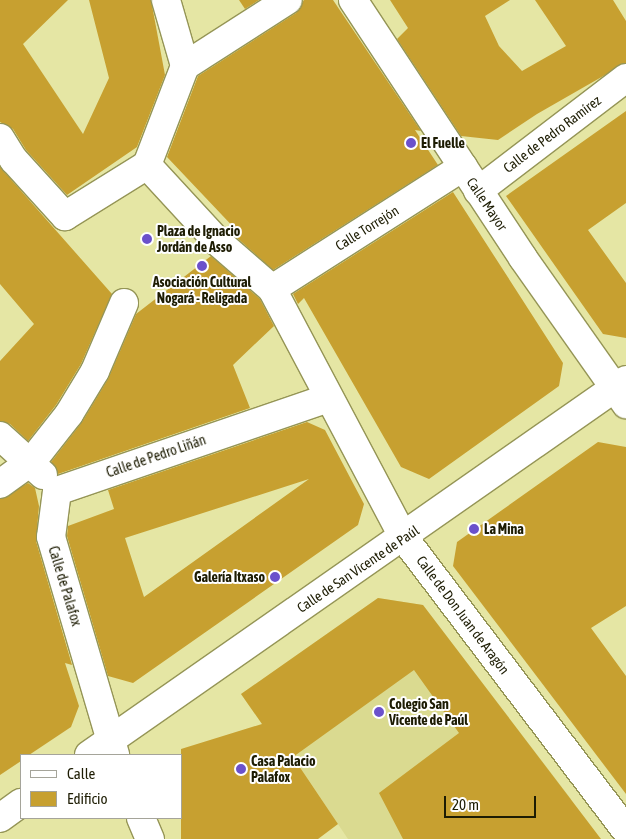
<!DOCTYPE html>
<html>
<head>
<meta charset="utf-8">
<style>
  body { margin:0 }
  #map { position:relative; width:626px; height:839px; overflow:hidden; background:#e5e6a4; font-family:"Asap Condensed",sans-serif }
  div>[style] { position:absolute }
  .built>* { inset:0; background:#dada90 }
  .building>* { inset:0; background:#c7a030 }
  .roads { filter:drop-shadow(1px 0 #959556) drop-shadow(-1px 0 #959556) drop-shadow(0 1px #959556) drop-shadow(0 -1px #959556) }
  .street>* { height:28px; margin:-14px; padding:0 14px; transform-origin:14px; border-radius:14px; background:#fff }
  .secondary>* { height:28px; margin:-14px; padding:0 14px; transform-origin:14px; border-radius:14px; background:#fff }
  .dots>* { width:14px; height:14px; translate:-50% -50%; box-sizing:border-box; border:2px solid #fff; border-radius:50% }
  span { translate:-50% -50%; white-space:nowrap; text-align:center; line-height:1.15; -webkit-text-stroke:4px #fff; paint-order:stroke }
  .street-label { font-size:14px; color:#1d1c03 }
  .poi-label { font-size:14px; color:#1d1c03; font-weight:700 }
  .left { translate:0 -50%; text-align:left }
  .right { translate:-100% -50%; text-align:right }
  .legend { position:absolute; left:20px; top:754px; width:162px; height:65px; box-sizing:border-box; background:#fff; border:1px solid #a5a49a; margin:0; padding:6px 9px; list-style:none; font-size:15px; color:#1d1c03 }
  .legend li { display:flex; align-items:center; gap:10px; height:25px }
  .legend b { width:25px; border:1px solid #a5a49a }
  .scale { position:absolute; left:444px; top:796px; width:92px; height:22px; box-sizing:border-box; border:2px solid #1d1c03; border-top:0; padding-left:6px; font-size:15px; line-height:18px; white-space:nowrap; color:#1d1c03; -webkit-text-stroke:4px #fff; paint-order:stroke }
</style>
</head>
<body>
<div id="map">
  <div class="built">
    <i style="clip-path:polygon(378px 598px,423px 605px,571px 799px,521px 839px,348px 839px,293px 757px,297px 753px,262px 724px,241px 694px)"></i>
  </div>
  <div class="building">
    <i style="clip-path:polygon(0 0,68px 0,23px 44px,83px 134px,109px 78px,89px 0,151px 0,165px 75px,137px 147px,67px 195px,26px 150px,13px 129px,0 122px)"></i>
    <i style="clip-path:polygon(239px 0,259px 0,245px 9px)"></i>
    <i style="clip-path:polygon(304px 0,333px 0,421px 131px,415px 130px,438px 165px,273px 270px,236px 237px,240px 234px,167px 157px,198px 76px,296px 13px)"></i>
    <i style="clip-path:polygon(390px 0,510px 0,485px 16px,499px 46px,522px 71px,566px 46px,535px 0,613px 0,626px 21px,626px 63px,537px 114px,498px 140px,461px 136px,397px 39px,408px 28px)"></i>
    <i style="clip-path:polygon(626px 111px,626px 203px,588px 230px,626px 283px,626px 338px,603px 334px,506px 196px)"></i>
    <i style="clip-path:polygon(0 167px,112px 294px,81px 364px,56px 405px,28px 441px,10px 424px,0 421px,0 361px,34px 324px,0 284px)"></i>
    <i style="clip-path:polygon(453px 192px,563px 363px,559px 386px,429px 479px,401px 467px,304px 298px,298px 304px,293px 294px)"></i>
    <i style="clip-path:polygon(211px 256px,260px 299px,274px 326px,233px 365px,250px 408px,58px 474px,51px 462px,82px 422px,108px 379px,136px 314px)"></i>
    <i style="clip-path:polygon(evenodd,307px 422px,325px 430px,364px 504px,358px 525px,133px 683px,108px 676px,67px 536px,68px 526px,114px 509px,108px 490px,307px 422px,309px 479px,144px 597px,125px 538px,309px 479px)"></i>
    <i style="clip-path:polygon(598px 442px,626px 447px,626px 606px,591px 628px,626px 676px,626px 794px,453px 566px,457px 542px)"></i>
    <i style="clip-path:polygon(28px 483px,35px 488px,39px 506px,36px 541px,72px 665px,65px 663px,79px 706px,71px 727px,29px 755px,21px 755px,21px 761px,0 775px,0 499px)"></i>
    <i style="clip-path:polygon(378px 598px,423px 605px,601px 839px,403px 839px,379px 793px,459px 733px,414px 670px,293px 757px,338px 824px,318px 839px,181px 839px,181px 749px,262px 724px,241px 694px)"></i>
  </div>
  <div class="roads">
    <div class="street">
      <i style="left:353px;top:0;width:309px;rotate:56.6deg"></i>
      <i style="left:523px;top:258px;width:179px;rotate:54.8deg"></i>
      <i style="left:185px;top:66px;width:122px;rotate:-32.7deg"></i>
      <i style="left:0;top:138px;width:26px;rotate:58deg"></i>
      <i style="left:14px;top:160px;width:76px;rotate:47.7deg"></i>
      <i style="left:65px;top:216px;width:97px;rotate:-31.9deg"></i>
      <i style="left:147px;top:165px;width:105px;rotate:47.3deg"></i>
      <i style="left:218px;top:242px;width:72px;rotate:41deg"></i>
      <i style="left:272px;top:289px;width:282px;rotate:62.1deg"></i>
      <i style="left:404px;top:538px;width:367px;rotate:52.8deg"></i>
      <i style="left:147px;top:165px;width:106px;rotate:-69deg"></i>
      <i style="left:185px;top:66px;width:69px;rotate:-106.1deg"></i>
      <i style="left:478px;top:191px;width:186px;rotate:-37.4deg"></i>
      <i style="left:272px;top:289px;width:227px;rotate:-32.6deg"></i>
      <i style="left:0;top:436px;width:58px;rotate:42.2deg"></i>
      <i style="left:0;top:484px;width:39px;rotate:-36deg"></i>
      <i style="left:32px;top:461px;width:60px;rotate:-51.8deg"></i>
      <i style="left:69px;top:414px;width:50px;rotate:-58.8deg"></i>
      <i style="left:95px;top:371px;width:74px;rotate:-66.9deg"></i>
      <i style="left:57px;top:491px;width:287px;rotate:-18.9deg"></i>
      <i style="left:57px;top:491px;width:46px;rotate:97.4deg"></i>
      <i style="left:51px;top:537px;width:227px;rotate:73.6deg"></i>
      <i style="left:141px;top:818px;width:23px;rotate:67deg"></i>
    </div>
    <div class="secondary">
      <i style="left:89px;top:755px;width:655px;rotate:-34.93deg"></i>
      <i style="left:0;top:818px;width:26px;rotate:-36deg"></i>
    </div>
  </div>
  <div class="dots">
    <i style="left:411px;top:143px;background:#6b51cb"></i>
    <i style="left:147px;top:239px;background:#6b51cb"></i>
    <i style="left:202px;top:266px;background:#6b51cb"></i>
    <i style="left:474px;top:529px;background:#6b51cb"></i>
    <i style="left:275px;top:577px;background:#6b51cb"></i>
    <i style="left:379px;top:712px;background:#6b51cb"></i>
    <i style="left:241px;top:769px;background:#6b51cb"></i>
  </div>
  <div class="street-label">
    <span style="left:552px;top:134px;rotate:-37deg">Calle de Pedro Ramírez</span>
    <span style="left:487px;top:204px;rotate:56deg">Calle Mayor</span>
    <span style="left:367px;top:228px;rotate:-32deg">Calle Torrejón</span>
    <span style="left:156px;top:456px;rotate:-19deg">Calle de Pedro Liñán</span>
    <span style="left:358px;top:569px;rotate:-34deg">Calle de San Vicente de Paúl</span>
    <span style="left:65px;top:586px;rotate:73deg">Calle de Palafox</span>
    <span style="left:463px;top:615px;rotate:53deg">Calle de Don Juan de Aragón</span>
  </div>
  <div class="poi-label">
    <span class="left" style="left:421px;top:143px">El Fuelle</span>
    <span class="left" style="left:157px;top:239px">Plaza de Ignacio<br>Jordán de Asso</span>
    <span style="left:202px;top:290px">Asociación Cultural<br>Nogará - Religada</span>
    <span class="left" style="left:484px;top:529px">La Mina</span>
    <span class="right" style="left:265px;top:577px">Galería Itxaso</span>
    <span class="left" style="left:389px;top:712px">Colegio San<br>Vicente de Paúl</span>
    <span class="left" style="left:251px;top:769px">Casa Palacio<br>Palafox</span>
  </div>
  <ul class="legend">
  <li><b style="height:6px;background:#fff"></b>Calle</li>
  <li><b style="height:14px;background:#c7a030"></b>Edificio</li>
  </ul>
  <div class="scale">20 m</div>
</div>
</body>
</html>
